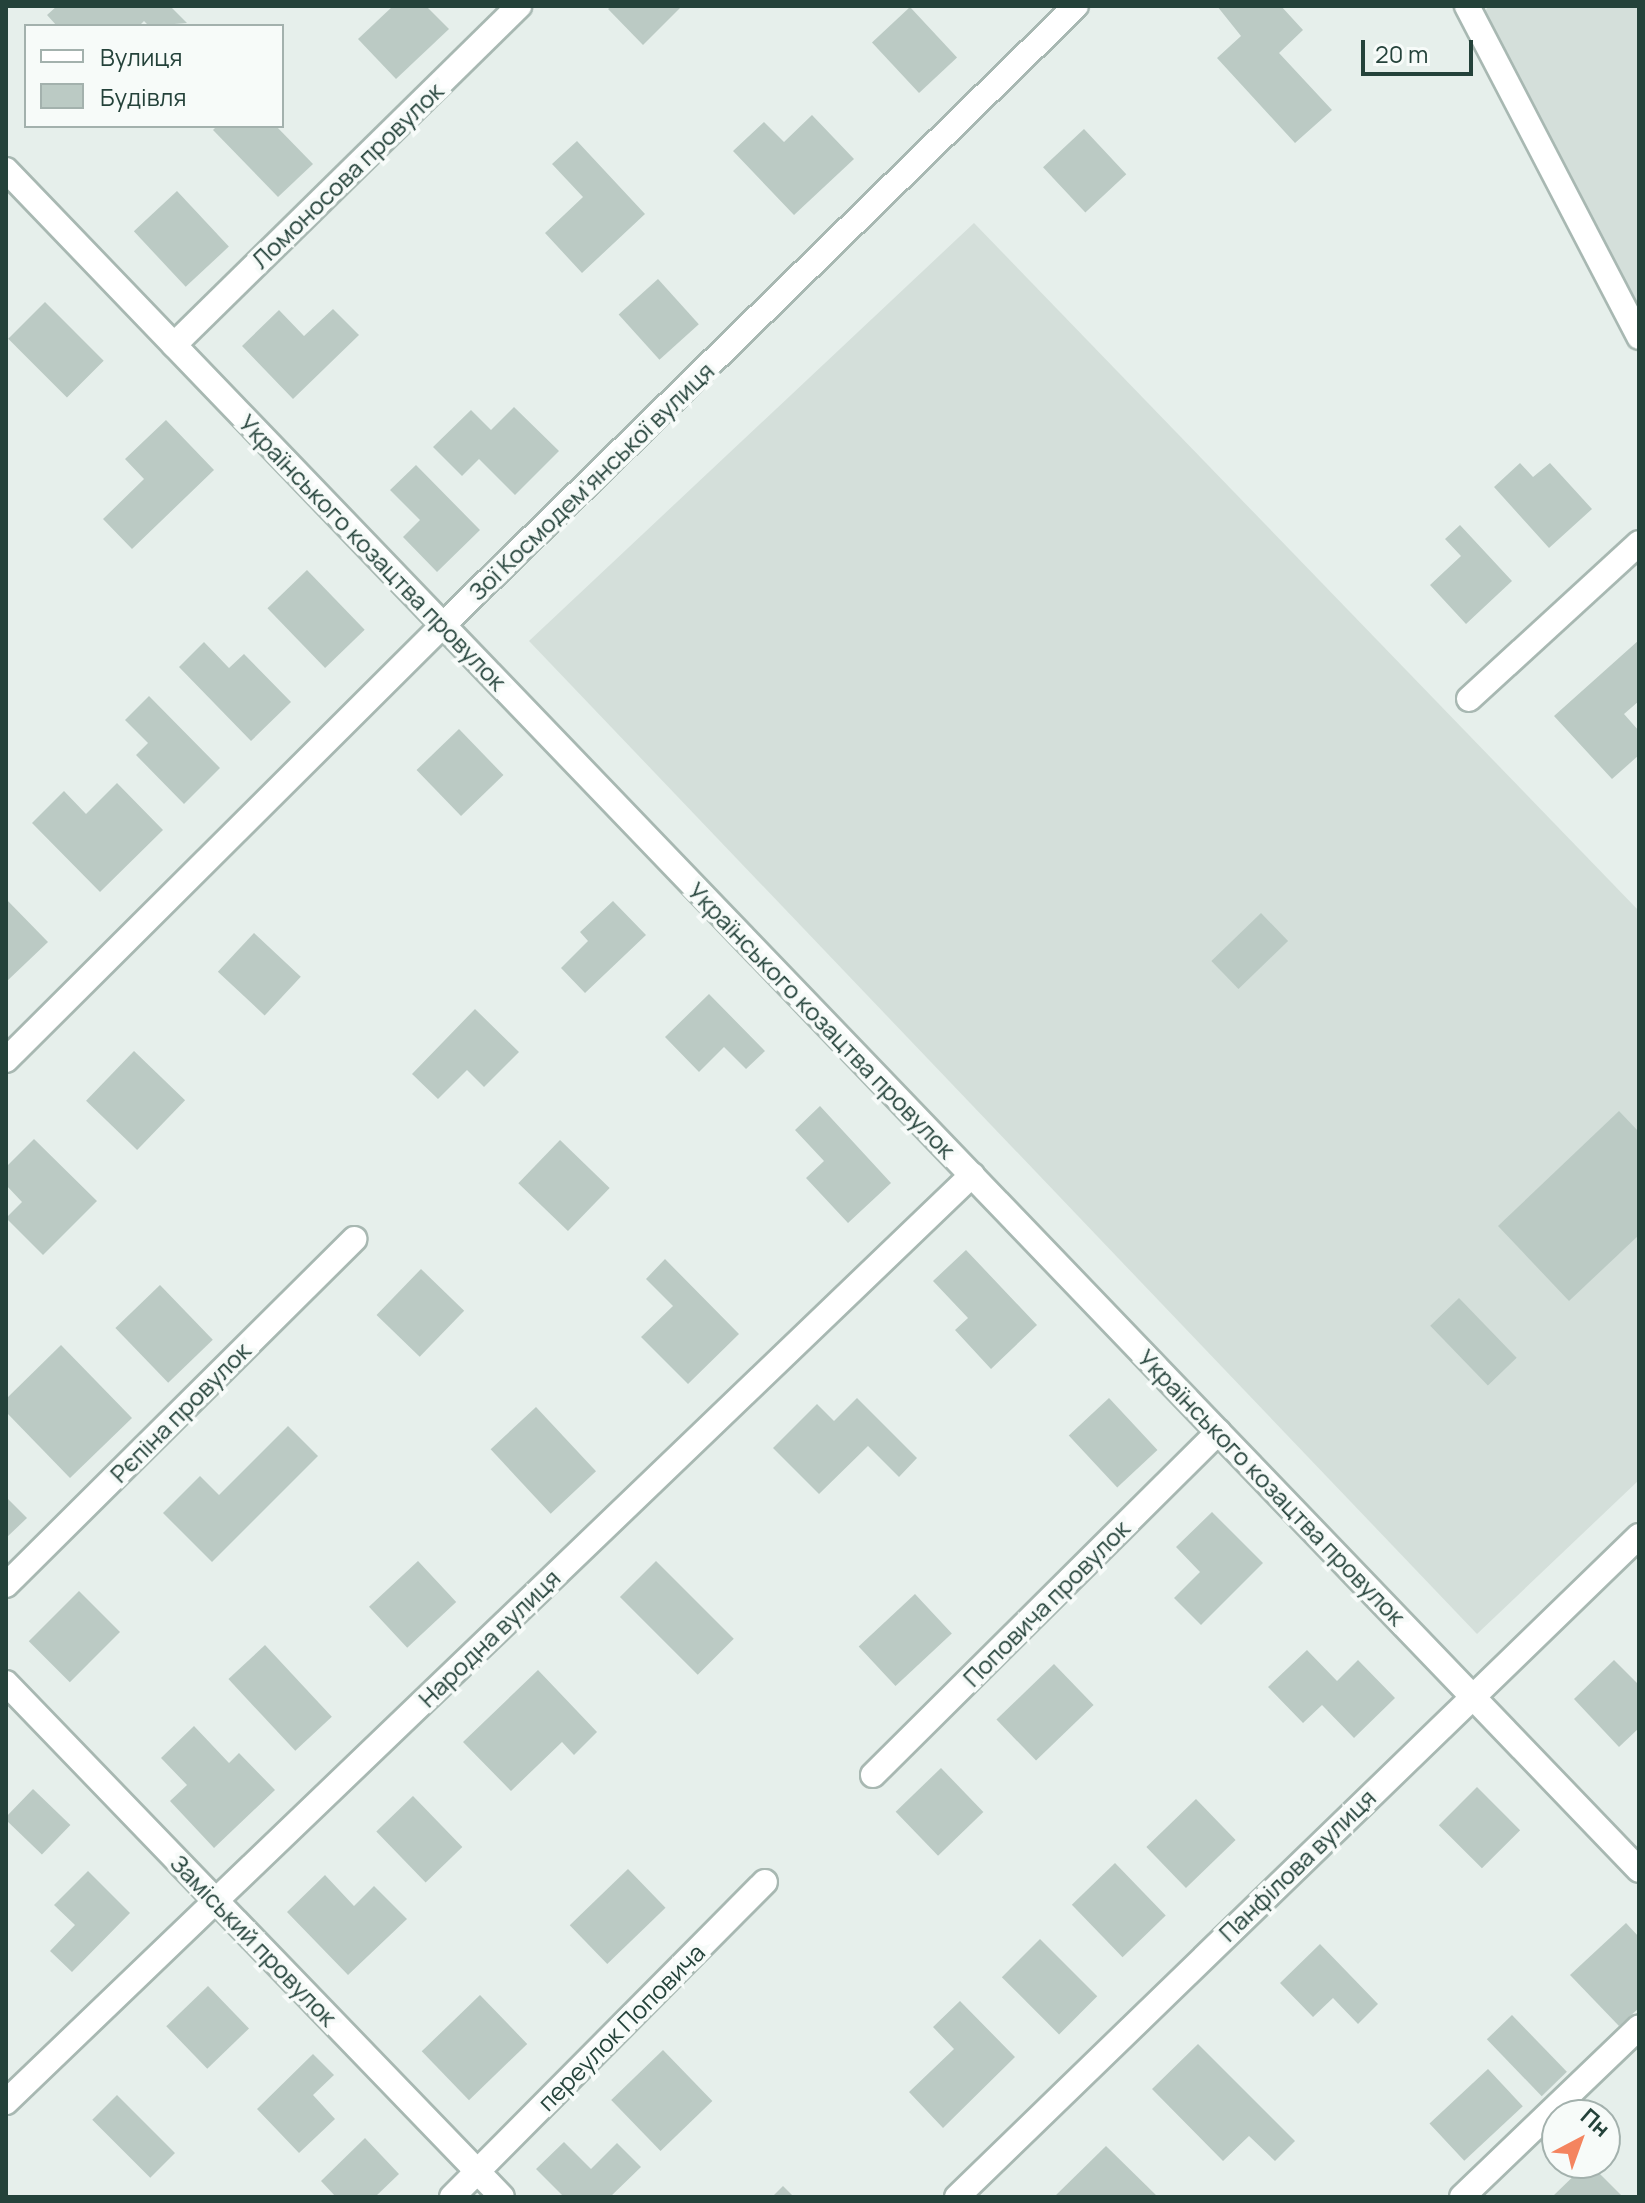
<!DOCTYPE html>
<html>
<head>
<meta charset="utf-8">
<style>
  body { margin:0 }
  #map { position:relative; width:1645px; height:2203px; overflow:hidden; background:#e6efeb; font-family:Manrope,sans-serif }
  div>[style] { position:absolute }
  .built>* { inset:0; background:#d4dfda }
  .building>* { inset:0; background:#bbcac4; transform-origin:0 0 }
  .roads { filter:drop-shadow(2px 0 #a8b8b2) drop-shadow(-2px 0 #a8b8b2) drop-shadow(0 2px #a8b8b2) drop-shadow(0 -2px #a8b8b2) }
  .street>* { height:24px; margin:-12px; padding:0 12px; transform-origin:12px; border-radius:12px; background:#fff }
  span { translate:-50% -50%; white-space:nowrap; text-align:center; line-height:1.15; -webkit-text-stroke:8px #f7fbf9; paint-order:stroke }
  .street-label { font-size:24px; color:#24423a }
  .frame { position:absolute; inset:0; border:8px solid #24423a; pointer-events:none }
  .legend { position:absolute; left:24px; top:24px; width:260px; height:104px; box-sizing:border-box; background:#f7fbf9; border:2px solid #a3b1ad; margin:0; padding:10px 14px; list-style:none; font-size:24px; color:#24423a }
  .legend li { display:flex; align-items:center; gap:16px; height:40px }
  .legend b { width:40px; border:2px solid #a3b1ad }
  .north { position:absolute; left:1541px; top:2099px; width:80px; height:80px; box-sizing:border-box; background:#f7fbf9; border:2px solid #a3b1ad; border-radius:50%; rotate:41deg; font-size:22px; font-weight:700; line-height:32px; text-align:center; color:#24423a }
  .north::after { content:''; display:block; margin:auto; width:28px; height:36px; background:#f4845f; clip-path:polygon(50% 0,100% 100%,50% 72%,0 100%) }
  .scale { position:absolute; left:1361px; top:40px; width:112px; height:36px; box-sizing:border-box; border:4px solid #24423a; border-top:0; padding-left:10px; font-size:24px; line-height:28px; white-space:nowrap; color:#24423a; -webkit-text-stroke:6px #f7fbf9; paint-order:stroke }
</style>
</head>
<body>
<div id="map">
  <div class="built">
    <i style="clip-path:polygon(1489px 6px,1639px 6px,1639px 312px,1485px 11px)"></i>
    <i style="clip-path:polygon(974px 223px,1639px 911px,1639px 1480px,1477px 1634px,529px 641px)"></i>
  </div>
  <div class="building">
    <i style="clip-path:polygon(57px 6px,170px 6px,187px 23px,149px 26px,144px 21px,139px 26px,57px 26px,47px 15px)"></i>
    <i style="clip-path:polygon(393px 6px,426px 6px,449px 29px,396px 79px,358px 39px)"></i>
    <i style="clip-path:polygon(612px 6px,682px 6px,643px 45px,608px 9px)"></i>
    <i style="clip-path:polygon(1281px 6px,1303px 30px,1279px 53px,1332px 110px,1295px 143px,1217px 58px,1241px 36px,1217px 6px)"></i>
    <i style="left:910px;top:7px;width:69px;height:52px;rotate:47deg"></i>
    <i style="clip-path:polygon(812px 115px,854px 159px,794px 215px,733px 151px,764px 122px,784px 142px)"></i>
    <i style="clip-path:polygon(217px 126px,276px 126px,313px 164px,278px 197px,213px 130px)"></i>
    <i style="left:1084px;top:129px;width:62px;height:56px;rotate:47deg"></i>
    <i style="clip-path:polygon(577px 141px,645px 214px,582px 273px,545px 233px,583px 197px,552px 164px)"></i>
    <i style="left:177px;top:191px;width:76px;height:59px;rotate:47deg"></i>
    <i style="left:658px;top:279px;width:61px;height:53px;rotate:48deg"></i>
    <i style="left:45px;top:302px;width:83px;height:52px;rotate:45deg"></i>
    <i style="clip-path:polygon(333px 309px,359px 335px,293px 399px,242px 346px,279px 310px,304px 336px)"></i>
    <i style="clip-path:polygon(514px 407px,559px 451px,515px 495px,479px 459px,462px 476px,433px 447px,471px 410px,491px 430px)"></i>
    <i style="clip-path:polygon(166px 420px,214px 470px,132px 549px,103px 519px,144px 479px,125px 459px)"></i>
    <i style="clip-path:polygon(1520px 463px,1533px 477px,1550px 463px,1592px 509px,1549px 548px,1494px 487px)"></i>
    <i style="clip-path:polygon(416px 465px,480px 530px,437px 572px,403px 537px,420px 520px,390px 490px)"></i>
    <i style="clip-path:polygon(1460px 525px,1512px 581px,1466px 624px,1430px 585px,1461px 556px,1445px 539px)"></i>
    <i style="left:307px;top:570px;width:83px;height:55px;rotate:46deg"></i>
    <i style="clip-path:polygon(1639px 640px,1639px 701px,1624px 714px,1639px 731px,1639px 755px,1612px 779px,1554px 716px)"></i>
    <i style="clip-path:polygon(204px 642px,229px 668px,244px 654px,291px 702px,251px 741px,179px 667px)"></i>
    <i style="clip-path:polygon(149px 696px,220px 768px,184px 804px,136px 755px,148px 743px,125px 720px)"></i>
    <i style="left:459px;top:729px;width:64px;height:59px;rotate:46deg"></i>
    <i style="clip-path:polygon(117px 783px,163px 830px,100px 892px,32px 823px,64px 791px,86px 814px)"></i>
    <i style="clip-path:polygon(6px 899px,48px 942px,6px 982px)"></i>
    <i style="clip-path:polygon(613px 901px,646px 935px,585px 993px,561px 968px,588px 941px,580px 932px)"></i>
    <i style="left:1261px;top:913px;width:39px;height:69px;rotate:46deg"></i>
    <i style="left:254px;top:933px;width:64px;height:53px;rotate:43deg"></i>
    <i style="clip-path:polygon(709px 994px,765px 1051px,746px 1069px,724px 1047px,699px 1072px,665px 1037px)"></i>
    <i style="clip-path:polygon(475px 1009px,519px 1052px,484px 1087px,467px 1070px,438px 1099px,412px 1074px)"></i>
    <i style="left:134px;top:1051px;width:71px;height:69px;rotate:44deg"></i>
    <i style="clip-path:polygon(820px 1106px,891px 1183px,848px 1223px,806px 1178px,824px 1161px,795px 1130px)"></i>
    <i style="clip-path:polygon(1619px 1111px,1639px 1132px,1639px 1235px,1569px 1301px,1498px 1226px)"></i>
    <i style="clip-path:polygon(34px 1139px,97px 1201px,43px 1255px,6px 1218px,22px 1202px,6px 1185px,6px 1167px)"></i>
    <i style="left:560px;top:1140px;width:69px;height:60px;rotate:44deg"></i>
    <i style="clip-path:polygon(966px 1250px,1037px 1325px,991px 1369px,955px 1330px,968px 1318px,933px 1281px)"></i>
    <i style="clip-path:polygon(665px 1259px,739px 1334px,688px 1384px,641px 1337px,673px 1306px,646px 1279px)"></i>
    <i style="left:421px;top:1269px;width:60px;height:64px;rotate:44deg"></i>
    <i style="left:160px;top:1285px;width:76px;height:62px;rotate:46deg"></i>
    <i style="left:1459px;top:1298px;width:83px;height:40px;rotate:46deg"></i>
    <i style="clip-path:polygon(61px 1345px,132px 1418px,70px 1478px,6px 1412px,6px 1399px)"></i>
    <i style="clip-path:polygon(857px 1398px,917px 1458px,899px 1477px,868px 1446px,819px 1494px,773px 1448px,817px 1404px,834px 1421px)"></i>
    <i style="left:1109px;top:1398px;width:71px;height:55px;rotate:47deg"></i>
    <i style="left:536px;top:1407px;width:88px;height:62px;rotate:47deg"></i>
    <i style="clip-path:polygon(288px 1426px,318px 1456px,212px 1562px,163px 1513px,200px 1476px,219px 1495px)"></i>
    <i style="clip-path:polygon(6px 1497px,27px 1518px,6px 1538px)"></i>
    <i style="clip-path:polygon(1212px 1512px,1263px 1563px,1201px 1625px,1174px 1598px,1200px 1572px,1176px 1547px)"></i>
    <i style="left:418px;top:1561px;width:56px;height:67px;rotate:47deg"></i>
    <i style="left:656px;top:1561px;width:110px;height:51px;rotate:45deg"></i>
    <i style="left:79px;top:1591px;width:58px;height:71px;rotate:45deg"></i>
    <i style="left:915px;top:1594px;width:54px;height:77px;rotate:47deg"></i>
    <i style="left:265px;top:1645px;width:98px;height:50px;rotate:47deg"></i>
    <i style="clip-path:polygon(1307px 1650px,1337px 1681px,1358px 1660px,1395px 1698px,1354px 1738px,1322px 1705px,1303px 1723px,1268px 1687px)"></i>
    <i style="clip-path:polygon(1614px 1660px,1639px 1685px,1639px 1728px,1619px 1747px,1574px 1699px)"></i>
    <i style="left:1054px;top:1664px;width:57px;height:80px;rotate:46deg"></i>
    <i style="clip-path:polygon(538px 1670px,597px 1732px,574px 1755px,562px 1742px,511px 1791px,463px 1742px)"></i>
    <i style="clip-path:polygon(194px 1726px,229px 1763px,239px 1753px,275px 1790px,214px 1848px,170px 1801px,187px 1785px,161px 1758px)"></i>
    <i style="left:941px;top:1768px;width:61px;height:63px;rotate:46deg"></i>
    <i style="left:1477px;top:1787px;width:61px;height:54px;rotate:45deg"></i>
    <i style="left:33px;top:1789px;width:52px;height:41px;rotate:44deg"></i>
    <i style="left:413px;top:1796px;width:71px;height:51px;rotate:46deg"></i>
    <i style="left:1196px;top:1799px;width:57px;height:69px;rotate:46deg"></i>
    <i style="left:1115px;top:1863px;width:73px;height:60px;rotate:46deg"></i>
    <i style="left:628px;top:1869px;width:54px;height:81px;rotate:46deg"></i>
    <i style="clip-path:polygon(88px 1871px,130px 1913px,72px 1972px,50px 1951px,75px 1925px,54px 1905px)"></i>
    <i style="clip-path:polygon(325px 1875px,354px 1906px,374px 1886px,407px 1919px,348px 1975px,287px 1912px)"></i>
    <i style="clip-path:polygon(1626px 1923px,1639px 1937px,1639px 2008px,1619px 2026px,1570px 1975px)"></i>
    <i style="left:1040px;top:1939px;width:81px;height:54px;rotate:45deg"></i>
    <i style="clip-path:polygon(1320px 1944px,1378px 2004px,1358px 2024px,1333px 1998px,1313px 2017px,1280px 1983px)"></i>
    <i style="left:208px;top:1986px;width:59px;height:58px;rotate:46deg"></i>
    <i style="left:480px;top:1995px;width:68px;height:81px;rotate:46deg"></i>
    <i style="clip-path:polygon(960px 2001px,1015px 2057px,943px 2128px,909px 2092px,954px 2049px,933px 2027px)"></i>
    <i style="left:1512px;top:2015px;width:79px;height:35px;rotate:46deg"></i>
    <i style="clip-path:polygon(1198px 2044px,1295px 2141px,1275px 2161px,1249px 2136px,1223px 2161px,1152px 2089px)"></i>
    <i style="left:663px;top:2050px;width:71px;height:72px;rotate:46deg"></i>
    <i style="clip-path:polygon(313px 2054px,334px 2075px,313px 2095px,335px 2119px,299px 2153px,257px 2109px)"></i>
    <i style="left:1488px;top:2069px;width:51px;height:80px;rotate:47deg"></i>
    <i style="left:117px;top:2095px;width:82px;height:35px;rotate:45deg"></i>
    <i style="clip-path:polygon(365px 2138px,399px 2174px,375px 2197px,336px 2197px,321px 2181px)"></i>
    <i style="clip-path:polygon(564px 2142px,591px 2169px,617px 2143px,641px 2167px,610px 2197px,564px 2197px,536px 2169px)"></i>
    <i style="clip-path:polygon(1106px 2146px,1158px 2197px,1054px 2197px)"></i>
    <i style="clip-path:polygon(1587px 2163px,1589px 2163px,1623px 2197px,1552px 2197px)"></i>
    <i style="clip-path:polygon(783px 2186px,794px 2197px,772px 2197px)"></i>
  </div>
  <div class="roads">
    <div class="street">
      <i style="left:1467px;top:6px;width:373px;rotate:62.5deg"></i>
      <i style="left:6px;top:170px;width:2357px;rotate:46.15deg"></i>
      <i style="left:174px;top:345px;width:484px;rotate:-44.5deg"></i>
      <i style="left:1469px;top:699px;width:231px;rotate:-42.5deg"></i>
      <i style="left:6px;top:1060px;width:617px;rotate:-44.87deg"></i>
      <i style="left:443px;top:625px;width:885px;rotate:-44.36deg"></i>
      <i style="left:6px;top:1585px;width:491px;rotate:-44.8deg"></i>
      <i style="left:6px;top:1683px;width:714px;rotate:46.02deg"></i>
      <i style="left:873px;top:1775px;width:487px;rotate:-44.8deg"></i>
      <i style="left:6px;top:2102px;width:1339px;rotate:-43.82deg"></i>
      <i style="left:452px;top:2197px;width:444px;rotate:-45.2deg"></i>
      <i style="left:957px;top:2197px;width:950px;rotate:-44.1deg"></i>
      <i style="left:1462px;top:2197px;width:245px;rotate:-43.8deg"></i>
    </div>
  </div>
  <div class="street-label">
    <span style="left:347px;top:175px;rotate:-44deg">Ломоносова провулок</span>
    <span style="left:591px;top:481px;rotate:-44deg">Зої Космодем’янської вулиця</span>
    <span style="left:373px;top:552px;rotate:46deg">Українського козацтва провулок</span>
    <span style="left:822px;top:1020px;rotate:46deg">Українського козацтва провулок</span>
    <span style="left:180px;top:1412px;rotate:-45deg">Рєпіна провулок</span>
    <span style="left:1272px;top:1487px;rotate:46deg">Українського козацтва провулок</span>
    <span style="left:1046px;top:1603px;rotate:-45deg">Поповича провулок</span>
    <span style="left:489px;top:1638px;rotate:-44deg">Народна вулиця</span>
    <span style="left:1297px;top:1865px;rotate:-44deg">Панфілова вулиця</span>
    <span style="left:254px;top:1940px;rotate:46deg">Заміський провулок</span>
    <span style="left:621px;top:2027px;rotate:-45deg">переулок Поповича</span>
  </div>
  <div class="frame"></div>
  <ul class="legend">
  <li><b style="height:10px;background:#fff"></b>Вулиця</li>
  <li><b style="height:22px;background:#bbcac4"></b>Будівля</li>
  </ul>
  <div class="north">Пн</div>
  <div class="scale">20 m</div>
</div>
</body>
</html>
